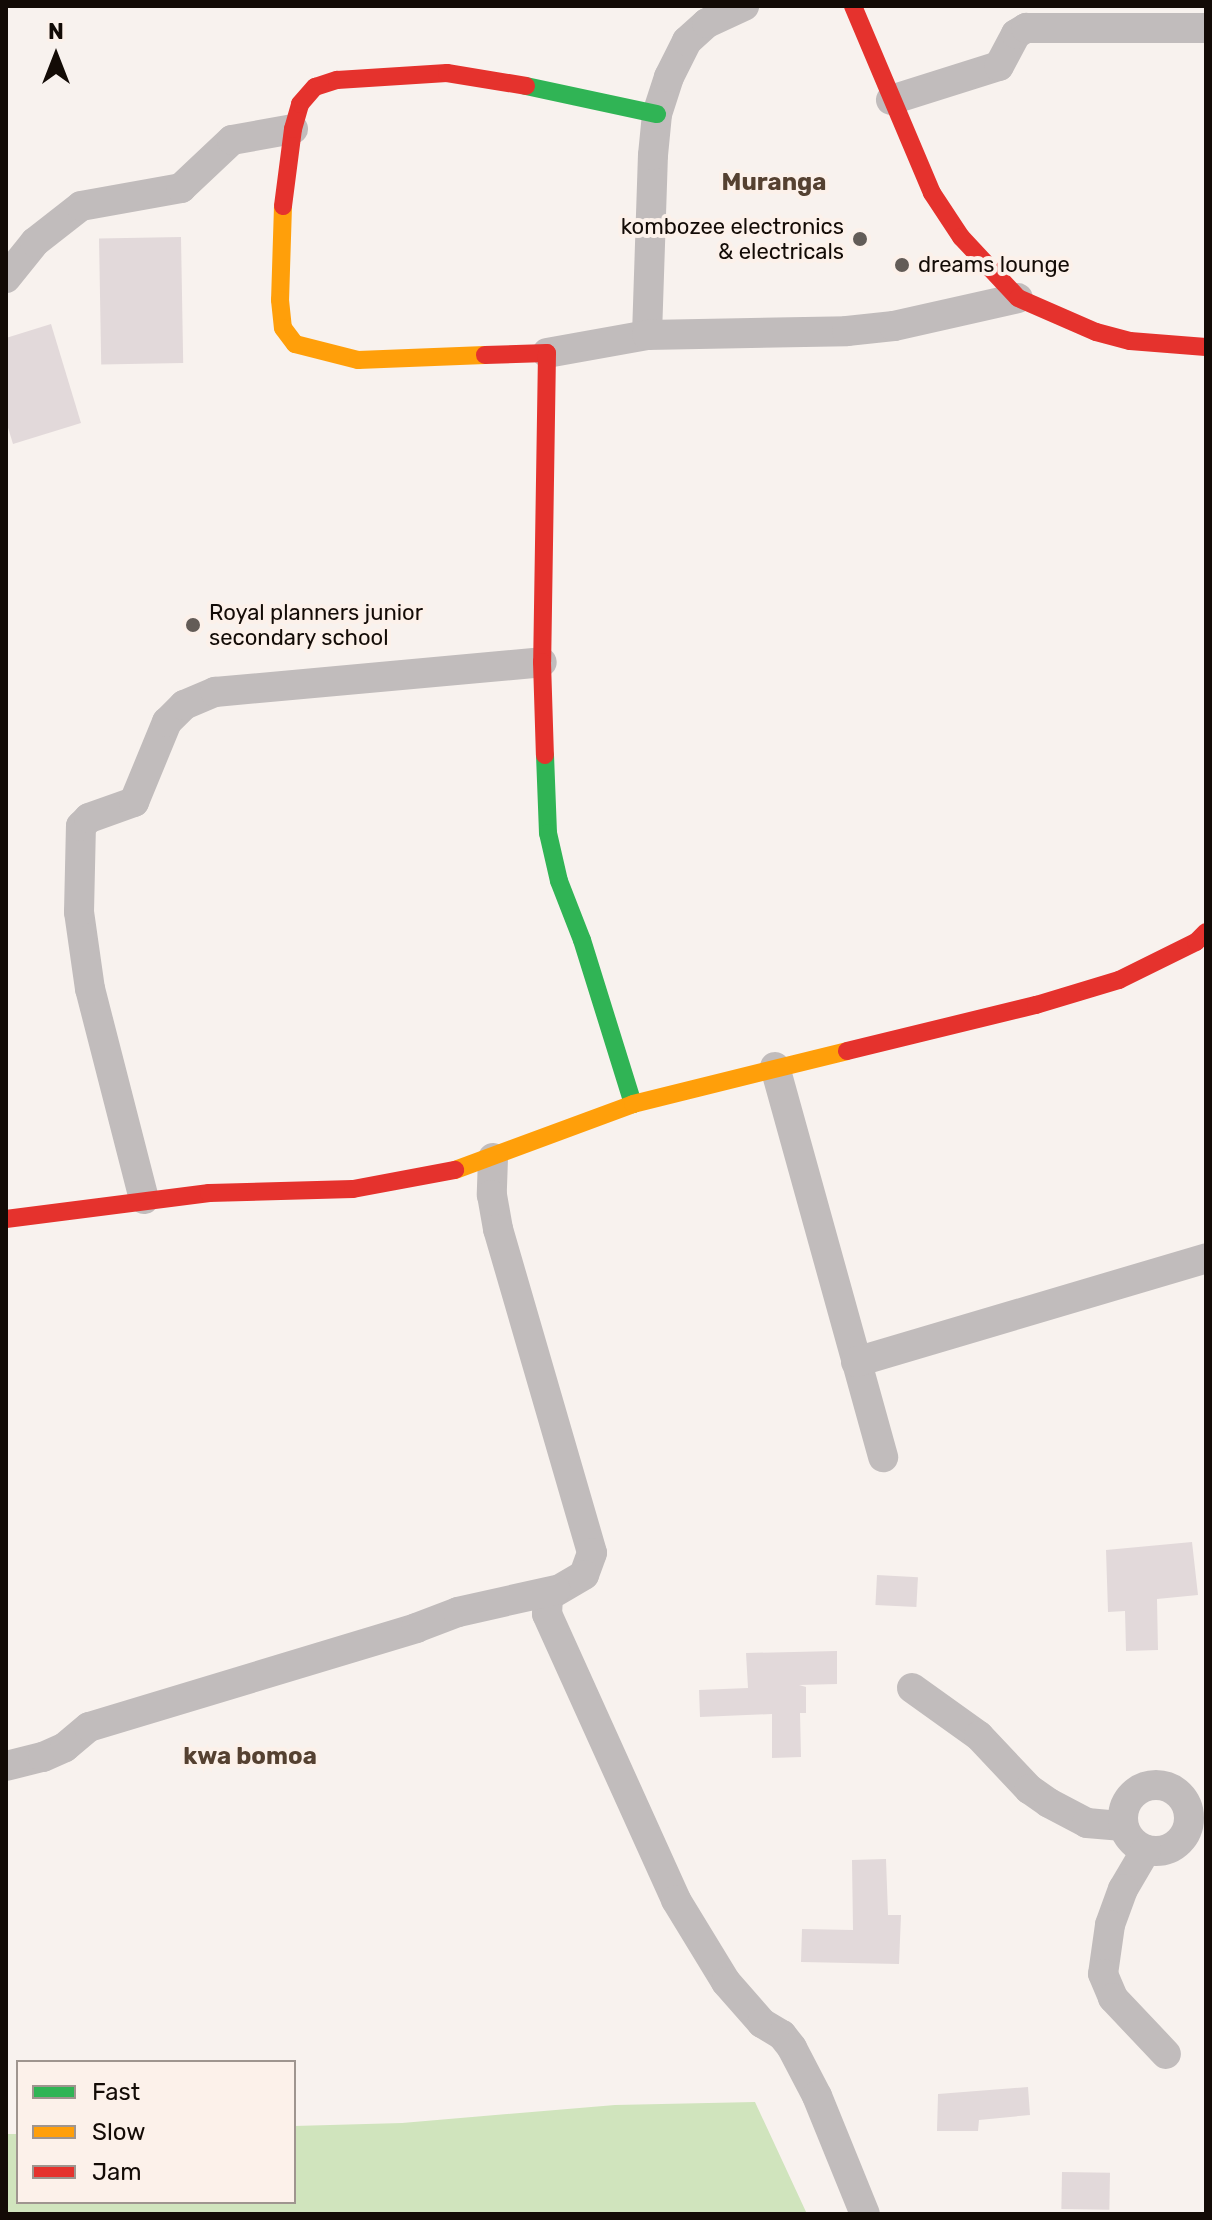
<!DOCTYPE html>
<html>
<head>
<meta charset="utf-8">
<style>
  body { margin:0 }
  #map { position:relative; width:1212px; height:2220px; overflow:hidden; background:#f8f2ee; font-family:Rubik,sans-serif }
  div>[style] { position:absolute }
  .green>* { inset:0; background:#d0e4bd }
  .building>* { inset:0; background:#e2d9da; transform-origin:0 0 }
  .street>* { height:30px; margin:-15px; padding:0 15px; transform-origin:15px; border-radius:15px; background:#c1bcbc }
  .street>.ring { margin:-15px; padding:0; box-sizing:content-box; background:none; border:30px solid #c1bcbc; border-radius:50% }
  .fast>* { height:18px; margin:-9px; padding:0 9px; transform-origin:9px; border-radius:9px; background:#30b455 }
  .slow>* { height:18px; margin:-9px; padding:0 9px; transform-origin:9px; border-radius:9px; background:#ff9f0a }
  .jam>* { height:18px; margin:-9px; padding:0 9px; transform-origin:9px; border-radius:9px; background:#e5322d }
  .dots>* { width:22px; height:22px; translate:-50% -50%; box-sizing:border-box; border:4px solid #fcf1ea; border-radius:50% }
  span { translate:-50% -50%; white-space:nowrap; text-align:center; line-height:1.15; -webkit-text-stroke:8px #fcf1ea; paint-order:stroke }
  .poi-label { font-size:22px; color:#130b06 }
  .right { translate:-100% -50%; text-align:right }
  .left { translate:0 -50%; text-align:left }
  .neighbourhood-label { font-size:24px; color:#554131; font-weight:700 }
  .frame { position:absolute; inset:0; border:8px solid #130b06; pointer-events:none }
  .legend { position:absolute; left:16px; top:2060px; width:280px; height:144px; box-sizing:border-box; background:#fcf1ea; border:2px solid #9f958f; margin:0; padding:10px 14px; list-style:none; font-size:24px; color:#130b06 }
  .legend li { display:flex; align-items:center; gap:16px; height:40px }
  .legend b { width:40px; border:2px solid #9f958f }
  .north { position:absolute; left:16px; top:16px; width:80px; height:80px; -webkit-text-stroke:6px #fcf1ea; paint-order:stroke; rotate:0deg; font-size:22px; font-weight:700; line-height:32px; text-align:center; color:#130b06 }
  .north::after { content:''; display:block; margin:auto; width:28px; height:36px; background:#130b06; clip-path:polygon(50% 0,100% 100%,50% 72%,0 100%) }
</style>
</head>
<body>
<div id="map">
  <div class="green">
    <i style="clip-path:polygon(755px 2102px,807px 2214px,6px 2214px,6px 2134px,18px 2134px,18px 2202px,294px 2202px,294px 2126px,402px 2123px,615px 2105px)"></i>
  </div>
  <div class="building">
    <i style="left:181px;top:237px;width:126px;height:82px;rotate:89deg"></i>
    <i style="clip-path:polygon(51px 324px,81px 423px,13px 444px,6px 421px,6px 338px)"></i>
    <i style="clip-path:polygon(1192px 1542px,1198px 1595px,1157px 1599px,1158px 1650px,1126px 1651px,1125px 1611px,1108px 1612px,1106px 1550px)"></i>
    <i style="left:877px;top:1575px;width:41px;height:30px;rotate:3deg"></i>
    <i style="clip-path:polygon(837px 1651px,837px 1684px,799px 1685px,806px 1687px,806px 1713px,800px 1713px,801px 1757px,772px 1758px,772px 1714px,700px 1717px,699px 1690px,748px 1688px,746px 1653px)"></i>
    <i style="clip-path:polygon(886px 1859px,888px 1915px,901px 1915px,899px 1964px,801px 1962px,802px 1929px,853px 1930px,852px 1860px)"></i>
    <i style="clip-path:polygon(1028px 2087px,1030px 2115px,979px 2120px,978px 2131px,937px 2131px,938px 2094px)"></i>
    <i style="left:1062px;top:2172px;width:48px;height:37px;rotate:1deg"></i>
  </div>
  <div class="street">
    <i style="left:891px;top:100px;width:113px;rotate:-17.5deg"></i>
    <i style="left:999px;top:66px;width:36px;rotate:-62deg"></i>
    <i style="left:1016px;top:34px;width:12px;rotate:-31deg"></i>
    <i style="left:1026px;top:28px;width:180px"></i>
    <i style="left:6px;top:278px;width:46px;rotate:-51.1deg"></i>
    <i style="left:35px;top:242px;width:58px;rotate:-38deg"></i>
    <i style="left:81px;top:206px;width:102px;rotate:-10.2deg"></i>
    <i style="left:181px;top:188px;width:70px;rotate:-43.3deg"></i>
    <i style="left:232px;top:140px;width:62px;rotate:-10.2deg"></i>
    <i style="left:647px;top:335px;width:180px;rotate:-88.1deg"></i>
    <i style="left:653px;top:155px;width:41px;rotate:-84.4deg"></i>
    <i style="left:657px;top:114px;width:39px;rotate:-72deg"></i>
    <i style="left:669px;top:77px;width:40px;rotate:-63.4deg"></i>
    <i style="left:687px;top:41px;width:27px;rotate:-42deg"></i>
    <i style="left:707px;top:23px;width:41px;rotate:-24.7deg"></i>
    <i style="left:547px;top:353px;width:102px;rotate:-10.2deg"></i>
    <i style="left:647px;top:335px;width:200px;rotate:-1.1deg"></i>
    <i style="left:847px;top:331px;width:47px;rotate:-6.1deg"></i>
    <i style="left:894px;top:326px;width:127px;rotate:-12.7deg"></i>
    <i style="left:775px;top:1067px;width:405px;rotate:74.5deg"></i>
    <i style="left:493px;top:1158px;width:37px;rotate:92deg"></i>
    <i style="left:492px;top:1195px;width:35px;rotate:80deg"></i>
    <i style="left:498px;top:1229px;width:337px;rotate:73.8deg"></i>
    <i style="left:592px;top:1553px;width:23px;rotate:110deg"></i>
    <i style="left:584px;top:1575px;width:42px;rotate:149.7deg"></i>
    <i style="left:548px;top:1596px;width:18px;rotate:93deg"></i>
    <i style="left:547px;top:1614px;width:314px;rotate:65.7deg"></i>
    <i style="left:676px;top:1900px;width:96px;rotate:58.6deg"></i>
    <i style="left:726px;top:1982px;width:55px;rotate:48.7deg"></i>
    <i style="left:762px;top:2023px;width:23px;rotate:31deg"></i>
    <i style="left:782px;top:2035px;width:16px;rotate:52deg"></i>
    <i style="left:792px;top:2048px;width:54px;rotate:62.5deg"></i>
    <i style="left:817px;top:2096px;width:127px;rotate:67.9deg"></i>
    <i style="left:144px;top:1199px;width:217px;rotate:-104.4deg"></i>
    <i style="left:90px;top:989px;width:78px;rotate:-98.1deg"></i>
    <i style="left:79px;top:912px;width:86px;rotate:-88.7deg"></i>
    <i style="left:81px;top:826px;width:11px;rotate:-45deg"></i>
    <i style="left:89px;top:818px;width:48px;rotate:-19.6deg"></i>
    <i style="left:134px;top:802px;width:87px;rotate:-67.6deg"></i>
    <i style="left:167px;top:722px;width:24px;rotate:-45deg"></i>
    <i style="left:184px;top:705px;width:34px;rotate:-23deg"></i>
    <i style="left:215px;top:692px;width:328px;rotate:-5.2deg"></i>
    <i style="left:856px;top:1362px;width:365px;rotate:-16.5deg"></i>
    <i style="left:912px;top:1688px;width:82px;rotate:35.6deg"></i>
    <i style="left:979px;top:1736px;width:73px;rotate:46.7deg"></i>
    <i style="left:1029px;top:1789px;width:24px;rotate:35deg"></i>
    <i style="left:1049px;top:1803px;width:43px;rotate:27.8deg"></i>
    <i style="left:1087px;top:1823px;width:36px;rotate:5deg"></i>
    <i style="left:6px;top:1766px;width:38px;rotate:-14deg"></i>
    <i style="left:43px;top:1757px;width:24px;rotate:-24deg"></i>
    <i style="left:65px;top:1747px;width:31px;rotate:-40deg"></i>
    <i style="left:89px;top:1727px;width:342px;rotate:-16.8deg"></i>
    <i style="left:416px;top:1628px;width:45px;rotate:-20.9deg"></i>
    <i style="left:458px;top:1612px;width:100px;rotate:-12.7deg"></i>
    <i class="ring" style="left:1123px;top:1785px;width:36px;height:36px"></i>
    <i style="left:1146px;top:1850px;width:45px;rotate:120.5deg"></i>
    <i style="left:1123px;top:1889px;width:38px;rotate:110deg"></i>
    <i style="left:1110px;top:1925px;width:49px;rotate:98.1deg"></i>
    <i style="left:1103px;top:1974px;width:26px;rotate:67deg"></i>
    <i style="left:1113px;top:1998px;width:77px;rotate:46.6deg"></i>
  </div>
  <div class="fast">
    <i style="left:526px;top:86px;width:134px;rotate:12.1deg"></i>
    <i style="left:545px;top:755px;width:78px;rotate:87.8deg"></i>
    <i style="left:548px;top:833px;width:49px;rotate:77.1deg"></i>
    <i style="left:559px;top:881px;width:63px;rotate:68.7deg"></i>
    <i style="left:582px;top:940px;width:172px;rotate:72.7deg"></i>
  </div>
  <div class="slow">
    <i style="left:283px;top:206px;width:94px;rotate:91.8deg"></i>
    <i style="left:280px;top:300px;width:28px;rotate:84deg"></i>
    <i style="left:283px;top:328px;width:20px;rotate:53deg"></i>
    <i style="left:295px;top:344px;width:65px;rotate:14.3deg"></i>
    <i style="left:358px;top:360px;width:127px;rotate:-2.3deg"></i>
    <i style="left:455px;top:1170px;width:190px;rotate:-20.3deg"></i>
    <i style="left:633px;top:1104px;width:220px;rotate:-13.9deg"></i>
  </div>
  <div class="jam">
    <i style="left:853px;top:6px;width:203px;rotate:67.1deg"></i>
    <i style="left:932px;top:193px;width:53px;rotate:56.6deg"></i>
    <i style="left:961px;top:237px;width:83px;rotate:46.9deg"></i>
    <i style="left:1018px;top:298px;width:85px;rotate:23.6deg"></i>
    <i style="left:1096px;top:332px;width:35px;rotate:15deg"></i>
    <i style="left:1130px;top:341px;width:76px;rotate:4.5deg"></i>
    <i style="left:283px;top:206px;width:78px;rotate:-82.6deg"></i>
    <i style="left:293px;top:129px;width:26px;rotate:-74deg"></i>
    <i style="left:300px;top:104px;width:23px;rotate:-49deg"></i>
    <i style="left:315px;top:87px;width:23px;rotate:-18deg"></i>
    <i style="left:337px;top:80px;width:110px;rotate:-3.6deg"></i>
    <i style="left:447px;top:73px;width:80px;rotate:9.3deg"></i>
    <i style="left:485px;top:355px;width:62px;rotate:-1.8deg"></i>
    <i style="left:547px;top:353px;width:309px;rotate:90.9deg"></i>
    <i style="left:542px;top:662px;width:93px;rotate:88.2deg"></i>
    <i style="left:847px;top:1051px;width:195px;rotate:-13.7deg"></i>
    <i style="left:1036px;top:1005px;width:87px;rotate:-16.8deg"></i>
    <i style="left:1119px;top:980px;width:86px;rotate:-26.3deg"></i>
    <i style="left:1196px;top:942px;width:14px;rotate:-45deg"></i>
    <i style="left:6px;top:1219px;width:205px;rotate:-7.3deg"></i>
    <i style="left:209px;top:1193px;width:144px;rotate:-1.6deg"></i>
    <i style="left:353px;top:1189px;width:104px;rotate:-10.6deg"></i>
  </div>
  <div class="dots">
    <i style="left:860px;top:239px;background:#635c57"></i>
    <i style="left:902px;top:265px;background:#635c57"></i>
    <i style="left:193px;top:625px;background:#635c57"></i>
  </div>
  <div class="poi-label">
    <span class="right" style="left:844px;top:239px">kombozee electronics<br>&amp; electricals</span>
    <span class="left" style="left:918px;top:265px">dreams lounge</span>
    <span class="left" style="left:209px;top:625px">Royal planners junior<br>secondary school</span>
  </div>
  <div class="neighbourhood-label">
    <span style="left:774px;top:183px">Muranga</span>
    <span style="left:250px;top:1757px">kwa bomoa</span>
  </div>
  <div class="frame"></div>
  <ul class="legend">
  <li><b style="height:10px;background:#30b455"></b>Fast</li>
  <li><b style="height:10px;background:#ff9f0a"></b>Slow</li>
  <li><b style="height:10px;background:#e5322d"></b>Jam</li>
  </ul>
  <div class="north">N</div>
</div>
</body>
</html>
